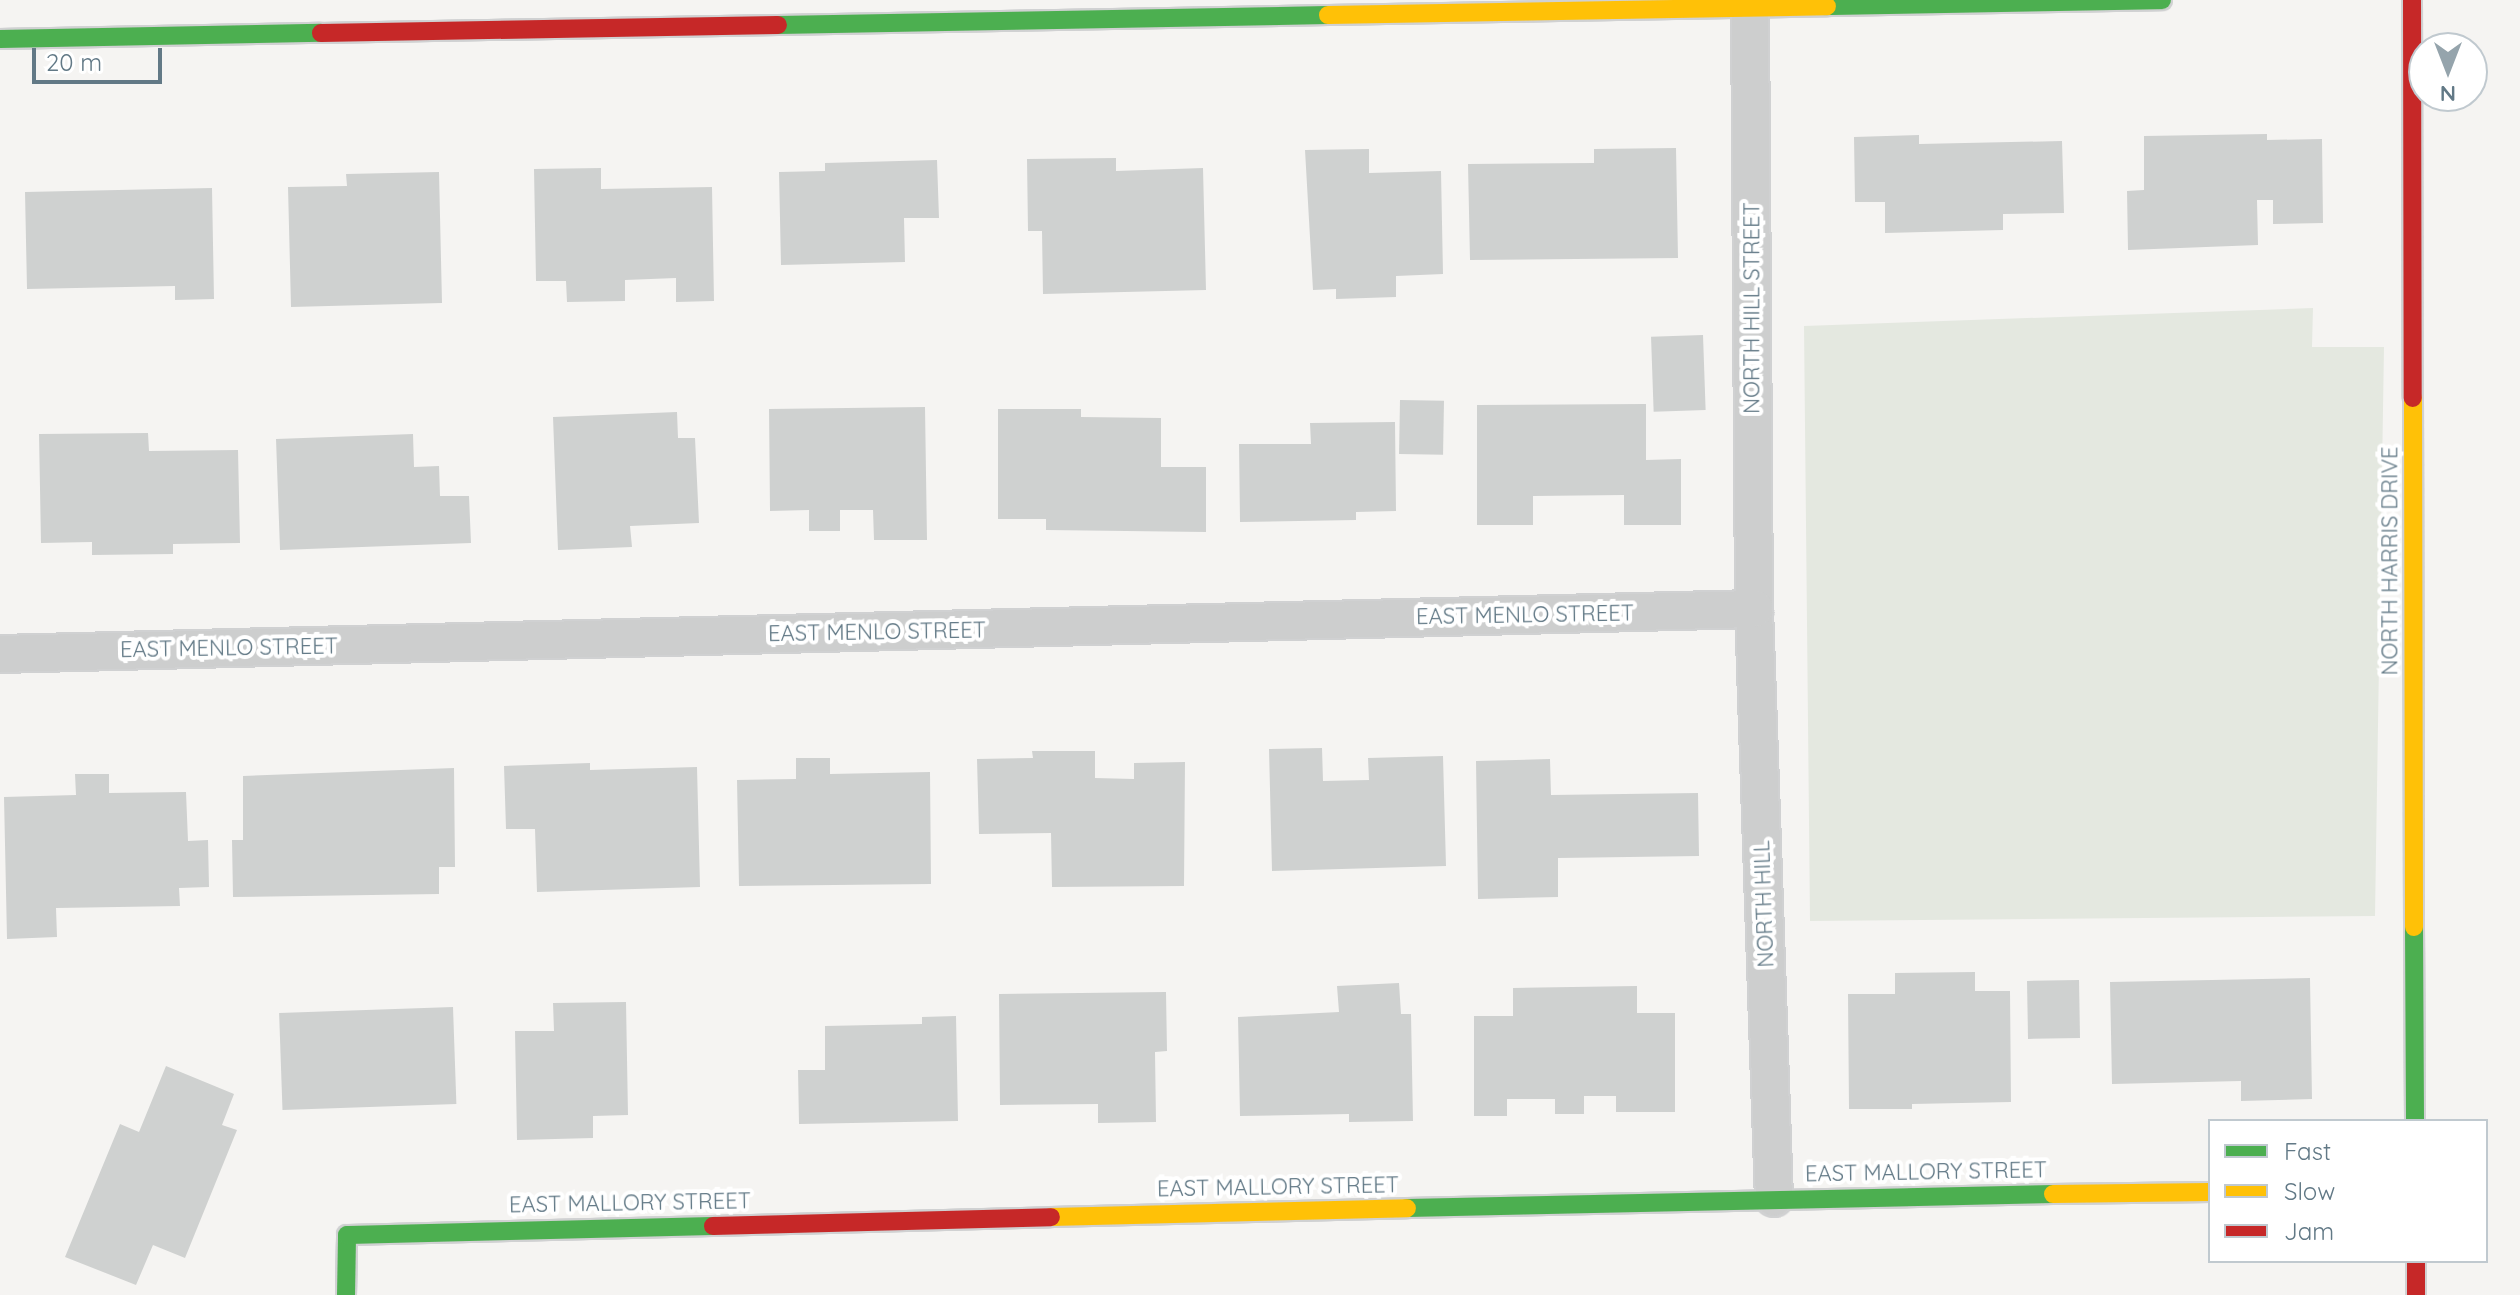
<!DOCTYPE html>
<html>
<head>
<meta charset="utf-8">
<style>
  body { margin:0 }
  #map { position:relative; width:2520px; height:1295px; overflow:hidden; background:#f5f4f2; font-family:Quicksand,sans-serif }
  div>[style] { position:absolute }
  .green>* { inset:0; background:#e4e8e0 }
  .building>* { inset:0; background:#cfd1d0; transform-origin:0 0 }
  .roads { filter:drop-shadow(2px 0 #d0d1d2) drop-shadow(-2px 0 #d0d1d2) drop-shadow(0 2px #d0d1d2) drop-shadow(0 -2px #d0d1d2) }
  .street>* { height:36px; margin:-18px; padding:0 18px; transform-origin:18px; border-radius:18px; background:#cdcece }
  .fast>* { height:18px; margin:-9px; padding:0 9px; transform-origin:9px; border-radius:9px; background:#4caf50 }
  .slow>* { height:18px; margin:-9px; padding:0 9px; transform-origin:9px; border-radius:9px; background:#ffc107 }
  .jam>* { height:18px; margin:-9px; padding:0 9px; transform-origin:9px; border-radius:9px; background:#c62828 }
  span { translate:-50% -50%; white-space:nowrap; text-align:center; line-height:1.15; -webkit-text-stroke:8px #fff; paint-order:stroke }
  .street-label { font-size:22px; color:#627986 }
  .legend { position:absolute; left:2208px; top:1119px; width:280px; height:144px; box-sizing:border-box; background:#fff; border:2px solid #c0c9cf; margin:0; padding:10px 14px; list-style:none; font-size:24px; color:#627986 }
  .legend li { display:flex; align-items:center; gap:16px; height:40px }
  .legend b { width:40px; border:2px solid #c0c9cf }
  .north { position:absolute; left:2408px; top:32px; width:80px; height:80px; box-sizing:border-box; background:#fff; border:2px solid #c0c9cf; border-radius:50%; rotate:180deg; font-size:22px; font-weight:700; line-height:32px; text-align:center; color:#627986 }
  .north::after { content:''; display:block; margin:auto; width:28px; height:36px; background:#95a4ac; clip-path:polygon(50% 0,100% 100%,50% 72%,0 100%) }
  .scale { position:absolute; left:32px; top:48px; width:130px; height:36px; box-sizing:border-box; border:4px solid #627986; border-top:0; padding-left:10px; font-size:24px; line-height:28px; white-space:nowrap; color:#627986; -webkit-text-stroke:6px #fff; paint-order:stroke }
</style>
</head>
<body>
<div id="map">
  <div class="green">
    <i style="clip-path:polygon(2313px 308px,2312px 347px,2384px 347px,2375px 916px,1810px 921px,1804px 326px)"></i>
  </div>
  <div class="building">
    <i style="clip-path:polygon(2267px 134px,2267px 140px,2322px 139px,2323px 223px,2273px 224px,2273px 200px,2257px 200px,2258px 245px,2128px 250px,2127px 191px,2144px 190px,2144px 136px)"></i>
    <i style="clip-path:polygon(1919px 135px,1919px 144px,2062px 141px,2064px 213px,2003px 214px,2003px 230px,1885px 233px,1885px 202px,1855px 202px,1854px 137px)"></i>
    <i style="clip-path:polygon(1676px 148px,1678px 258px,1470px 260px,1468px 164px,1594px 163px,1594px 149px)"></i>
    <i style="clip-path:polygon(1369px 149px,1369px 173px,1441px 171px,1443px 274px,1396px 276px,1396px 297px,1336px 299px,1336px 289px,1313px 290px,1305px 150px)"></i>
    <i style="clip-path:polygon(1116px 158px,1116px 171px,1203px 168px,1206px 290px,1043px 294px,1042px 231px,1028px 231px,1027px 159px)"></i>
    <i style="clip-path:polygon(937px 160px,939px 218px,904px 218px,905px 262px,781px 265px,779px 172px,825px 171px,825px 163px)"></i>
    <i style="clip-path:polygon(601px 168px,601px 189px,712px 187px,714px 301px,676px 302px,676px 278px,625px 280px,625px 301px,567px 302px,566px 281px,536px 281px,534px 169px)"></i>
    <i style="clip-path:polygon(439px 172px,442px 303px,291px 307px,288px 187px,347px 186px,346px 174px)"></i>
    <i style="clip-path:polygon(212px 188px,214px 299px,175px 300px,175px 286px,27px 289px,25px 192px)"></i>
    <i style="left:1703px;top:335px;width:75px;height:52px;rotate:88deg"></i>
    <i style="left:1400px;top:400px;width:44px;height:54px;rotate:1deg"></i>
    <i style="clip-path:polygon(1646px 404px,1646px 460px,1681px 459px,1681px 525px,1624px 525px,1624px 495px,1533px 496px,1533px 525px,1477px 525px,1477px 405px)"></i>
    <i style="clip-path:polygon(925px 407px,927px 540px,874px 540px,873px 510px,840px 510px,840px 531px,809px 531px,809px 510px,770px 511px,769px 409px)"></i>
    <i style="clip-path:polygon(998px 409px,1081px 409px,1081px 417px,1161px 418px,1161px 467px,1206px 467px,1206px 532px,1046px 530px,1046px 519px,998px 519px)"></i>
    <i style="clip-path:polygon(677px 412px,678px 438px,695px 438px,699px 523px,630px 526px,632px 547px,558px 550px,553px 417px)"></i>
    <i style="clip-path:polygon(1395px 422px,1396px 511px,1356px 512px,1356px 520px,1240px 522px,1239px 444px,1311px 444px,1310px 423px)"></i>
    <i style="clip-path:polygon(148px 433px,149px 451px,238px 450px,240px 543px,173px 544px,173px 554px,92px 555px,92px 542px,41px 543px,39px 434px)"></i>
    <i style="clip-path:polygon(413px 434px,414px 467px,439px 466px,440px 496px,469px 496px,471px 543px,280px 550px,276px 439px)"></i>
    <i style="clip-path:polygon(1322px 748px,1323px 781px,1369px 780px,1368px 758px,1443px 756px,1446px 866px,1272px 871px,1269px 749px)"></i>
    <i style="clip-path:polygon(1032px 751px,1095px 751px,1095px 778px,1134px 779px,1134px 763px,1185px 762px,1184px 886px,1052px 887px,1051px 833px,979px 834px,977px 759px,1033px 758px)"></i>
    <i style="clip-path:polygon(796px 758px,830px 758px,830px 774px,930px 772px,931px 884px,739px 886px,737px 780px,796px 779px)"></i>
    <i style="clip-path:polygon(1550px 759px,1551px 795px,1698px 793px,1699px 856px,1558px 858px,1558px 897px,1478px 899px,1476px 761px)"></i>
    <i style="clip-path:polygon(590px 763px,590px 770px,697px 767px,700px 887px,537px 892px,535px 829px,506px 829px,504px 766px)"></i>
    <i style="clip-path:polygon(454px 768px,455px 867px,439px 867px,439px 894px,233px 897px,232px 840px,243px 840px,243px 776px)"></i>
    <i style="clip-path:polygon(75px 774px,109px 774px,109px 793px,186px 792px,188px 841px,208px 840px,209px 887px,179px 888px,180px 906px,56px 908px,57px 937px,7px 939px,4px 797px,76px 795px)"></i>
    <i style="clip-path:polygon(1975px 972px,1975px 991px,2010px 991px,2011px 1102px,1912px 1104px,1912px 1109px,1849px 1109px,1848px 994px,1895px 994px,1895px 973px)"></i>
    <i style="clip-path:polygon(2310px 978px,2312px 1099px,2241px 1101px,2241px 1081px,2112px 1084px,2110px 982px)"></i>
    <i style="left:2079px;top:980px;width:58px;height:52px;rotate:89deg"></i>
    <i style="clip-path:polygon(1399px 983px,1401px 1014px,1411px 1014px,1413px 1121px,1349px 1122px,1349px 1114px,1240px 1116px,1238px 1017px,1339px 1012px,1337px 986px)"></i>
    <i style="clip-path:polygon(1637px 986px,1637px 1013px,1675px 1013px,1675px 1112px,1616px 1112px,1616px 1096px,1584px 1096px,1584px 1114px,1555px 1114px,1555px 1099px,1507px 1099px,1507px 1116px,1474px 1116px,1474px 1016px,1513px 1016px,1513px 988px)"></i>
    <i style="clip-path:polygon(1166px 992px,1167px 1051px,1155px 1052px,1156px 1122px,1098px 1123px,1098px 1104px,1000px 1105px,999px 994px)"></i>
    <i style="clip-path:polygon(626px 1002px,628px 1115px,593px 1116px,593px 1138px,517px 1140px,515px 1031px,554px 1031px,553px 1003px)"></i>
    <i style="left:453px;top:1007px;width:97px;height:174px;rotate:88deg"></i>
    <i style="clip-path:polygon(956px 1016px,958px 1121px,799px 1124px,798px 1070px,825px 1070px,825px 1026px,922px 1024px,922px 1017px)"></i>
    <i style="clip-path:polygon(166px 1066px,234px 1094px,222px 1125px,237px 1130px,185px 1258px,153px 1245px,136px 1285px,65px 1257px,120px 1124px,139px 1132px)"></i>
  </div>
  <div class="roads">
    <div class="street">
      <i style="left:1750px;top:6px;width:603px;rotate:89.62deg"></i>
      <i style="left:1754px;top:609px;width:589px;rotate:88.06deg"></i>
      <i style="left:0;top:654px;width:1755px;rotate:-1.47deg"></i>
    </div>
    <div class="fast">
      <i style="left:1827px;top:6px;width:335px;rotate:-1deg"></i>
      <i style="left:778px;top:25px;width:550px;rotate:-1.04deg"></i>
      <i style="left:0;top:39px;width:321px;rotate:-1.1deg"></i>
      <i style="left:2414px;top:927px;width:194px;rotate:89.7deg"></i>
      <i style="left:1407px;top:1208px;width:646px;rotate:-1.24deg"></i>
      <i style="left:346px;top:1295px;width:60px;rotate:-89deg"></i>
      <i style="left:347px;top:1235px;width:366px;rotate:-1.4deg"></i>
    </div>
    <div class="slow">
      <i style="left:1328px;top:15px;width:499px;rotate:-1deg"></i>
      <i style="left:2413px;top:398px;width:529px;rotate:89.89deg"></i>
      <i style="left:2053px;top:1194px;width:157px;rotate:-0.7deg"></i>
      <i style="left:1051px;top:1217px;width:356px;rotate:-1.4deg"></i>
    </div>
    <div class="jam">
      <i style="left:2412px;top:0;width:398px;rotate:89.9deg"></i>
      <i style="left:321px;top:33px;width:457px;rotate:-1deg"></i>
      <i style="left:713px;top:1226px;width:338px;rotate:-1.5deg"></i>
      <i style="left:2416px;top:1261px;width:34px;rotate:90deg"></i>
    </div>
  </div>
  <div class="street-label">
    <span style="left:1752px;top:308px;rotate:-90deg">NORTH HILL STREET</span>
    <span style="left:2390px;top:561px;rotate:-90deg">NORTH HARRIS DRIVE</span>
    <span style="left:1525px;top:615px;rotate:-1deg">EAST MENLO STREET</span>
    <span style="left:877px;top:632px;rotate:-1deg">EAST MENLO STREET</span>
    <span style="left:229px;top:648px;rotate:-1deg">EAST MENLO STREET</span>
    <span style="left:1764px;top:904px;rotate:-92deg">NORTH HILL</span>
    <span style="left:1926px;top:1172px;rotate:-1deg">EAST MALLORY STREET</span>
    <span style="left:1278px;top:1187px;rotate:-1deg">EAST MALLORY STREET</span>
    <span style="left:630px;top:1203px;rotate:-1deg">EAST MALLORY STREET</span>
  </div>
  <ul class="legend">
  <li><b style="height:10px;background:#4caf50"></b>Fast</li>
  <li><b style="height:10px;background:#ffc107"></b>Slow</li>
  <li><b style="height:10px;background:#c62828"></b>Jam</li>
  </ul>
  <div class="north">N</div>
  <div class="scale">20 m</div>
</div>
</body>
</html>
